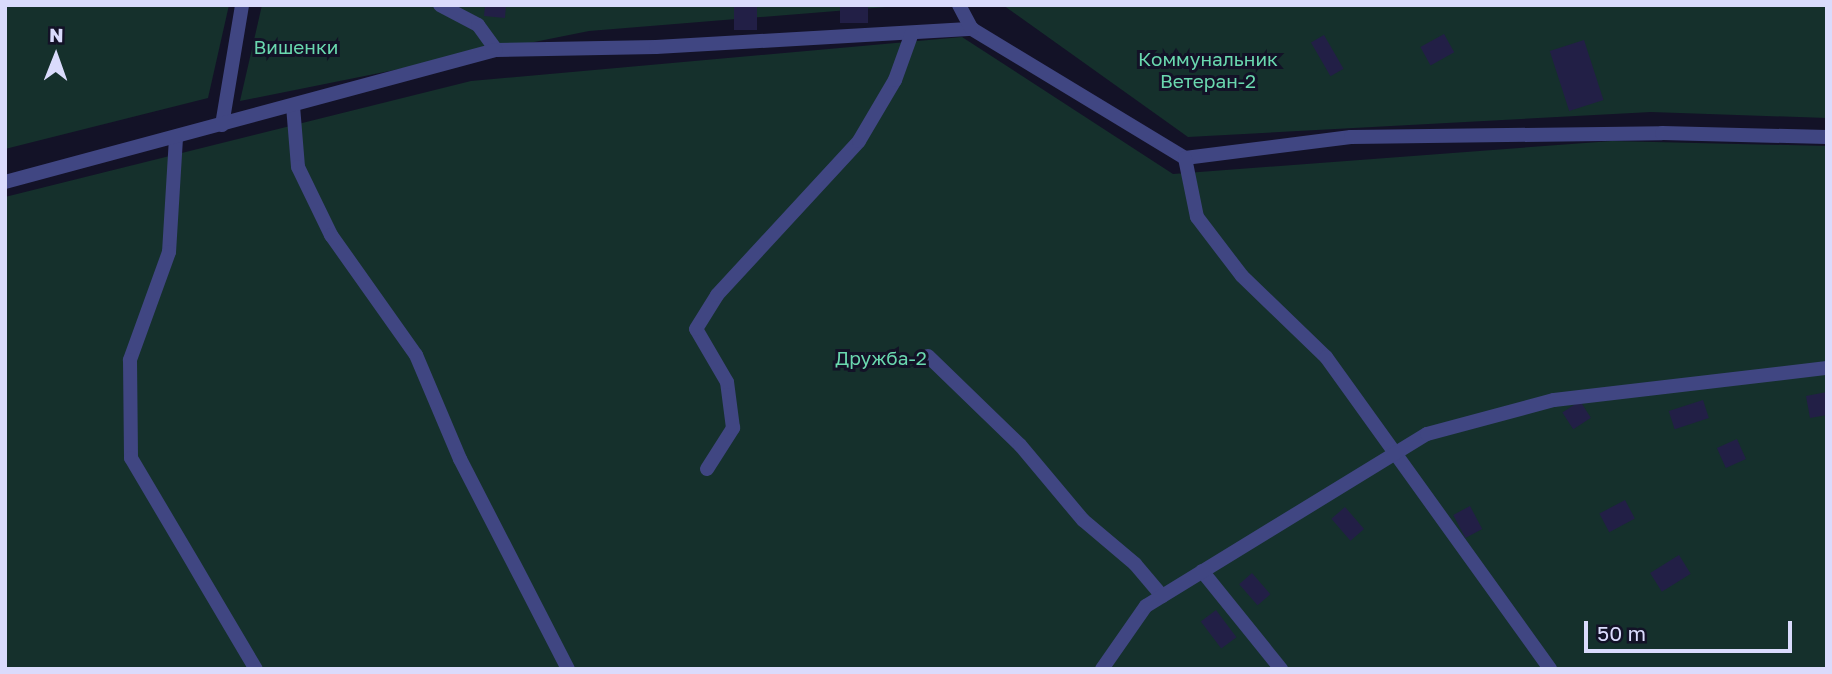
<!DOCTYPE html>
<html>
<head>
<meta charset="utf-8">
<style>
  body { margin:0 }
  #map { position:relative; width:1832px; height:674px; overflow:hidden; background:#131227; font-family:"Golos Text",sans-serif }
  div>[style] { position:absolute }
  .green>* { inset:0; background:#15302c }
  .building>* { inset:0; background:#221f46; transform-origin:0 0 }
  .service>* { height:14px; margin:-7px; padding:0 7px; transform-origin:7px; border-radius:7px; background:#404682 }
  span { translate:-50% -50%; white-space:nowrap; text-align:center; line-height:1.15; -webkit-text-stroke:6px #131227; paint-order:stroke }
  .park-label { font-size:19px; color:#6ad8af }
  .frame { position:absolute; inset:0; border:7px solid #dadbfc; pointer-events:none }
  .north { position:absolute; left:21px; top:21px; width:70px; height:70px; -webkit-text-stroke:5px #131227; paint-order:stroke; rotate:1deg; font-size:19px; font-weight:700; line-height:28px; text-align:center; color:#dadbfc }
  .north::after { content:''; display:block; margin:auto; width:24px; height:32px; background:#dadbfc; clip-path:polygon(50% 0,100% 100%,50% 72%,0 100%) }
  .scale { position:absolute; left:1584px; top:621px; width:208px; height:32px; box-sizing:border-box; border:4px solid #dadbfc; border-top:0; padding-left:9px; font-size:21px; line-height:24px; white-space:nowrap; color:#dadbfc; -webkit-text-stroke:5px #131227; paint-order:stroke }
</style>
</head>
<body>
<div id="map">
  <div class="green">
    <i style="clip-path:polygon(5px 5px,229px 5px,208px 98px,5px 149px)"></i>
    <i style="clip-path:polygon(262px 5px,911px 5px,589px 31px,240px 101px)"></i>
    <i style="clip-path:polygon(1003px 5px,1827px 5px,1827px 118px,1651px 112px,1188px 137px)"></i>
    <i style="clip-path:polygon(962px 37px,1173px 174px,1612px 141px,1827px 146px,1827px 669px,5px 669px,5px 197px,471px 81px)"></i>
  </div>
  <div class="building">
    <i style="clip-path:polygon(485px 5px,506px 5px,505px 18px,484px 16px)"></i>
    <i style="left:734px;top:5px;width:23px;height:25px"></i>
    <i style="left:840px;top:5px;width:28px;height:18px"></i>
    <i style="left:1444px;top:34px;width:21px;height:27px;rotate:61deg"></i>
    <i style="left:1324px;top:35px;width:39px;height:15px;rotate:60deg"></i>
    <i style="left:1584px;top:40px;width:63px;height:36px;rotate:72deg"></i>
    <i style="clip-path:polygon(1827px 392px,1827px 415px,1810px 418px,1806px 396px)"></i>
    <i style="left:1703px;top:400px;width:19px;height:36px;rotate:72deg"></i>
    <i style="left:1580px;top:401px;width:20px;height:21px;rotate:57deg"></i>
    <i style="left:1737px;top:439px;width:22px;height:22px;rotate:66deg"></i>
    <i style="left:1625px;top:500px;width:21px;height:29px;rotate:62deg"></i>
    <i style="left:1470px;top:506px;width:26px;height:19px;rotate:62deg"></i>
    <i style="left:1345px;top:507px;width:29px;height:18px;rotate:49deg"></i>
    <i style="left:1679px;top:555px;width:22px;height:34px;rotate:58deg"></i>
    <i style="left:1252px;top:573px;width:28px;height:17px;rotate:49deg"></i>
    <i style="left:1216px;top:610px;width:34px;height:19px;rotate:53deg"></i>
  </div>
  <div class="service">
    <i style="left:440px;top:5px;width:43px;rotate:27.8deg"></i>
    <i style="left:478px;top:25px;width:31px;rotate:54deg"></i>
    <i style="left:496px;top:50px;width:160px;rotate:-1.1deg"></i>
    <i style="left:656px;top:47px;width:317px;rotate:-3.3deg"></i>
    <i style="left:972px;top:29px;width:249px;rotate:31.2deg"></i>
    <i style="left:1185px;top:158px;width:167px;rotate:-7.2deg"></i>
    <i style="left:1351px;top:137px;width:311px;rotate:-0.7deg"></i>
    <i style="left:1662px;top:133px;width:165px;rotate:1.4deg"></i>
    <i style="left:959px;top:5px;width:27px;rotate:62deg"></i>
    <i style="left:293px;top:106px;width:61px;rotate:85.3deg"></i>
    <i style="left:298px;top:167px;width:76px;rotate:64.1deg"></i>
    <i style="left:331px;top:235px;width:147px;rotate:54.7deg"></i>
    <i style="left:416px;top:355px;width:113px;rotate:67.1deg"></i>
    <i style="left:460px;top:459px;width:236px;rotate:62.8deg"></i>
    <i style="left:222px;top:125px;width:122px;rotate:-80.5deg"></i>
    <i style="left:176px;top:138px;width:114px;rotate:93.5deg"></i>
    <i style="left:169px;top:252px;width:115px;rotate:109.9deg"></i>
    <i style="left:130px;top:360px;width:98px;rotate:89.4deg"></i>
    <i style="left:131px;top:458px;width:245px;rotate:59.4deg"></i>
    <i style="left:1185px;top:158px;width:60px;rotate:78.5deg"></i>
    <i style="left:1197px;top:217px;width:74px;rotate:52.7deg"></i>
    <i style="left:1242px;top:276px;width:117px;rotate:44deg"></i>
    <i style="left:1326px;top:357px;width:384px;rotate:54.3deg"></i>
    <i style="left:5px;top:182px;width:508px;rotate:-15.05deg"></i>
    <i style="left:928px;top:356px;width:128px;rotate:44.1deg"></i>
    <i style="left:1020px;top:445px;width:98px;rotate:50deg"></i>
    <i style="left:1083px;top:520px;width:68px;rotate:40.2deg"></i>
    <i style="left:1135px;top:564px;width:42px;rotate:49.8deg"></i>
    <i style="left:707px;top:469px;width:49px;rotate:-57.6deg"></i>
    <i style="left:733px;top:428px;width:46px;rotate:-97.4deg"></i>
    <i style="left:727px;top:382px;width:61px;rotate:-120.3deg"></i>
    <i style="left:696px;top:329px;width:40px;rotate:-58deg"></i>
    <i style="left:717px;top:295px;width:209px;rotate:-47.3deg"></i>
    <i style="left:859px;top:141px;width:71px;rotate:-59.5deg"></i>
    <i style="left:895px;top:80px;width:50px;rotate:-70.1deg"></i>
    <i style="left:1202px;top:571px;width:126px;rotate:51.1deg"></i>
    <i style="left:1102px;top:669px;width:77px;rotate:-55.1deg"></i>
    <i style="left:1146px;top:606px;width:329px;rotate:-31.5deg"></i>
    <i style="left:1427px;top:434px;width:131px;rotate:-15deg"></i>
    <i style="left:1554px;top:400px;width:275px;rotate:-6.7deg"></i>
  </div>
  <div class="park-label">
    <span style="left:296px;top:47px">Вишенки</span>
    <span style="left:1208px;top:70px">Коммунальник<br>Ветеран-2</span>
    <span style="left:881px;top:358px">Дружба-2</span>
  </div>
  <div class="frame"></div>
  <div class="north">N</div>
  <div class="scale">50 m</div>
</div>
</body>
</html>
